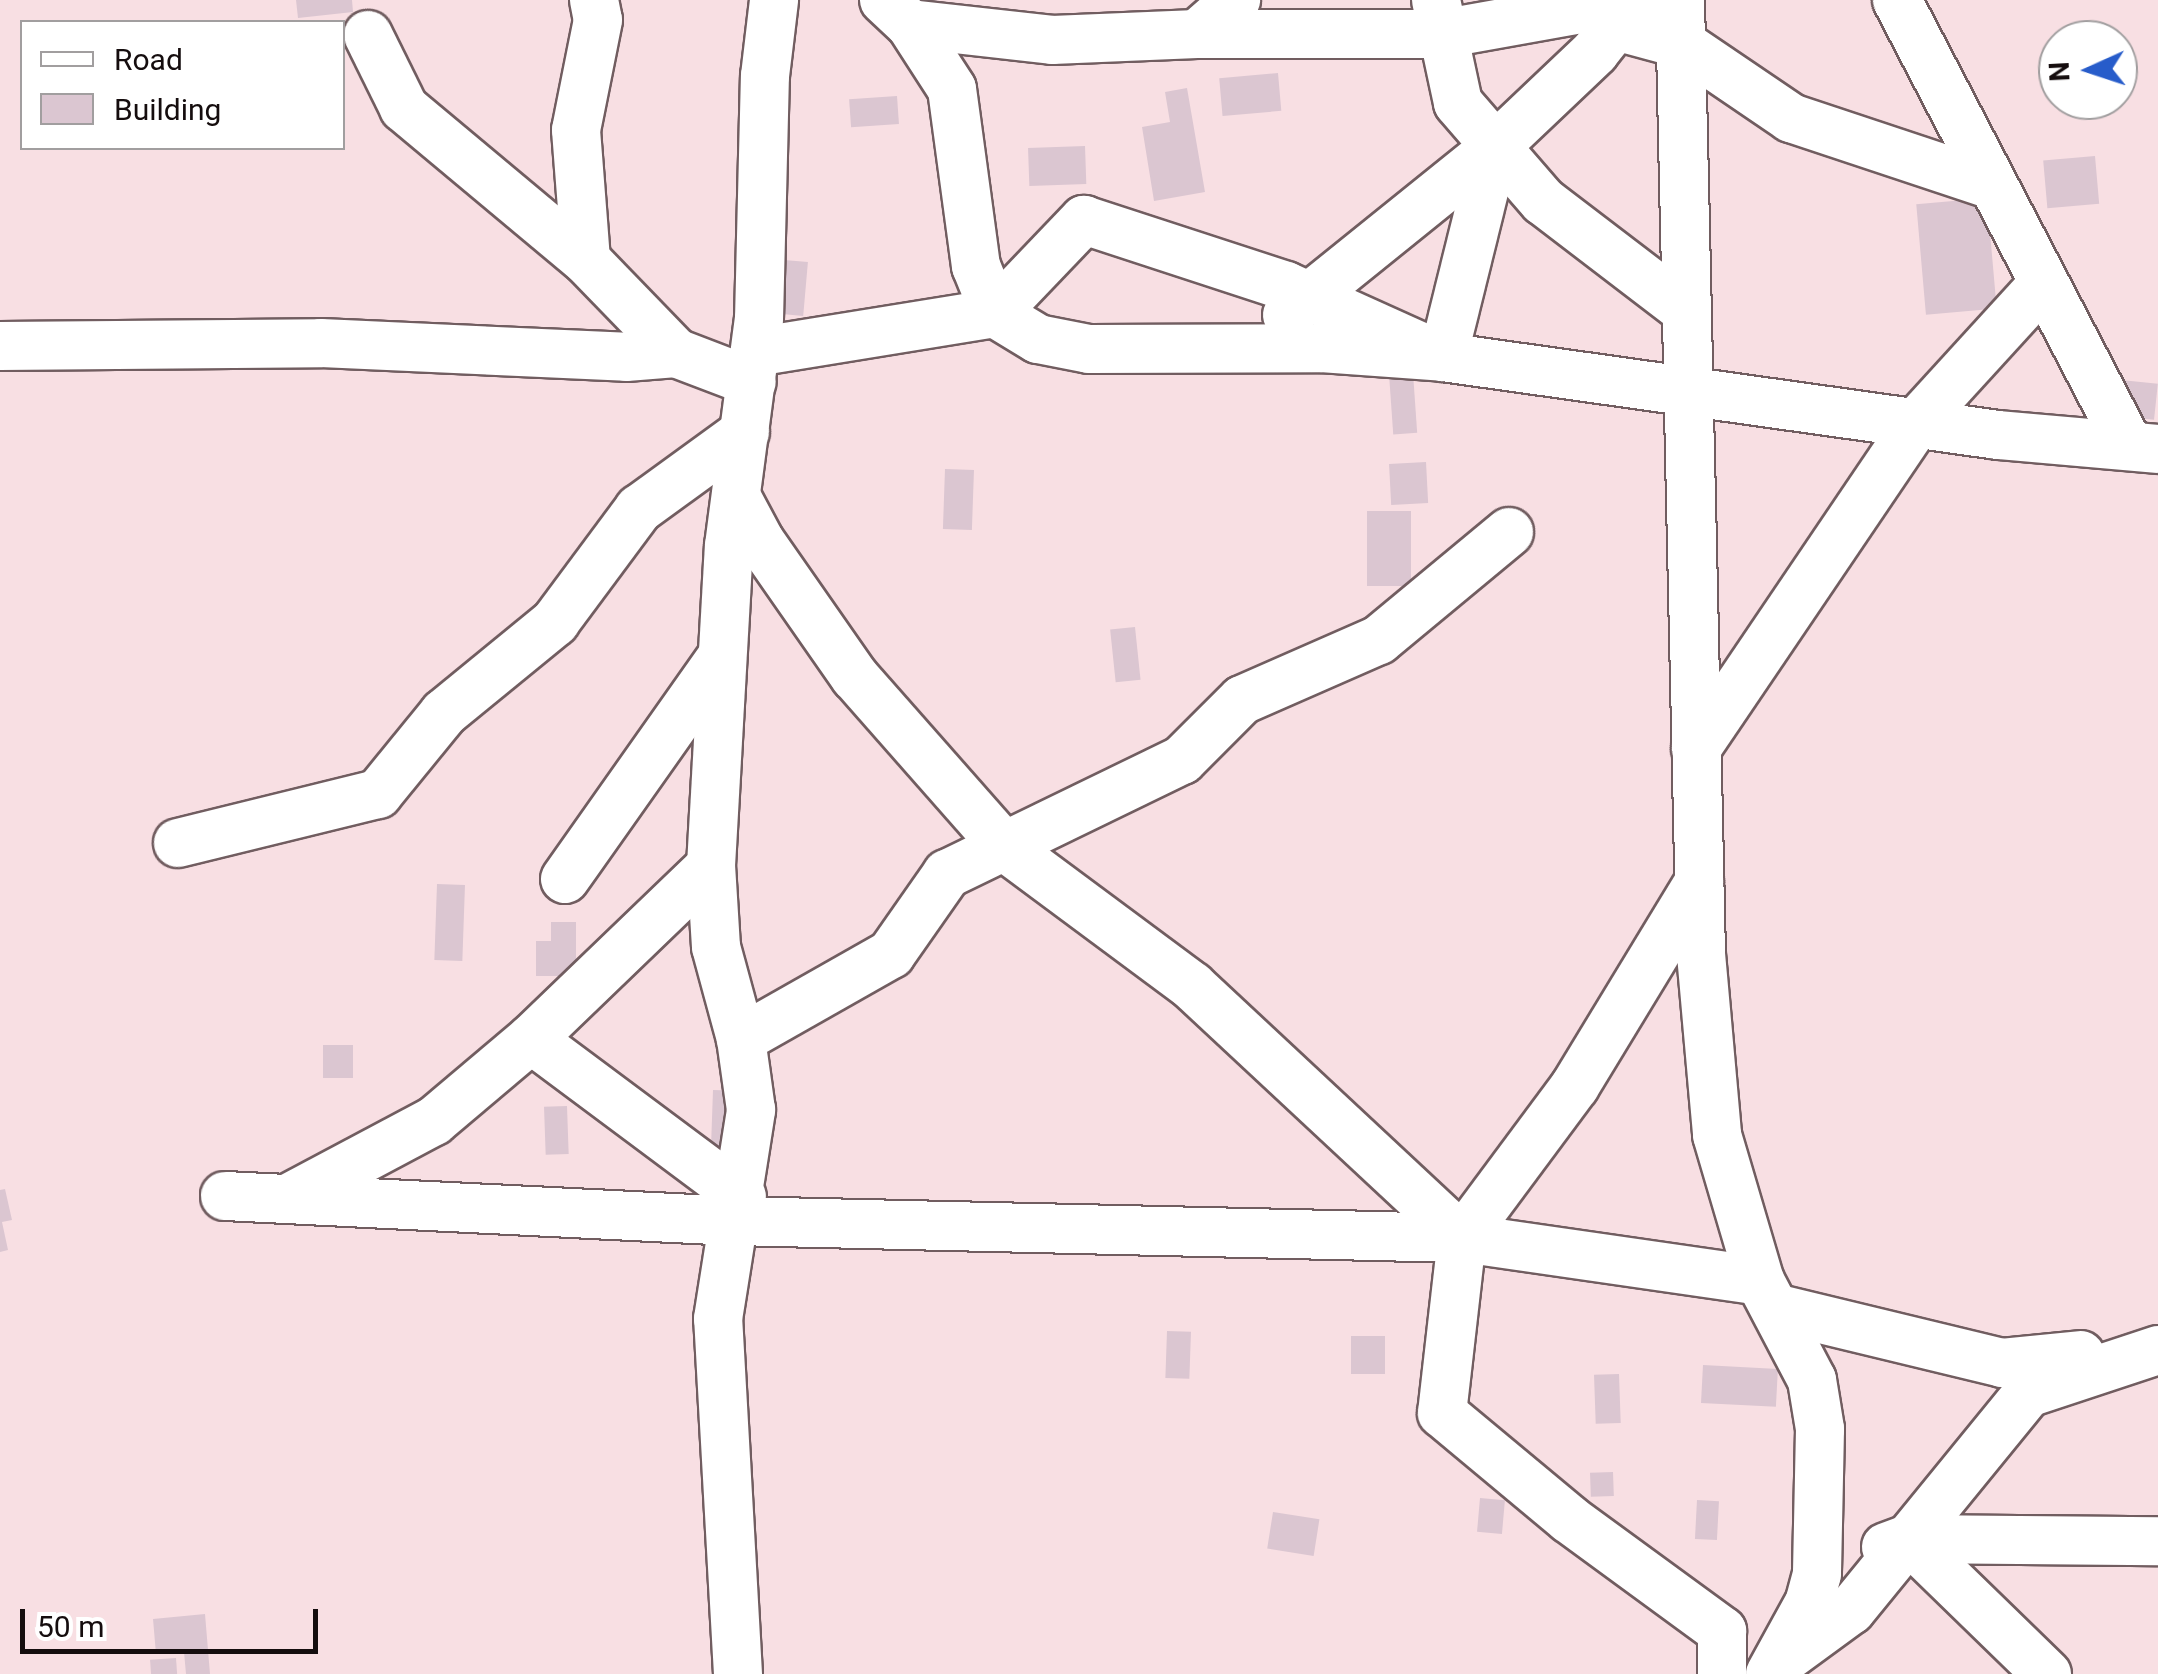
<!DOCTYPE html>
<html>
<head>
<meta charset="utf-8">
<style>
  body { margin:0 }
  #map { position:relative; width:2158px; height:1674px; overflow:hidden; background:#f8dfe3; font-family:Roboto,sans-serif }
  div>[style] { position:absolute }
  .building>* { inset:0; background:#dbc6d1; transform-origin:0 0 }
  .roads { filter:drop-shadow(2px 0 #715d60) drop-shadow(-2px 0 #715d60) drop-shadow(0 2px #715d60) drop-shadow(0 -2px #715d60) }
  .minor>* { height:48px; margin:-24px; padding:0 24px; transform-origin:24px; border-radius:24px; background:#fff }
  span { translate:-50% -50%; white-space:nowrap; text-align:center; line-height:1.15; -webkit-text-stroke:10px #fff; paint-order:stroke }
  .legend { position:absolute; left:20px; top:20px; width:325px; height:130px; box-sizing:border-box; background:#fff; border:2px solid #a19e9f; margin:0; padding:12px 18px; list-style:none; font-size:30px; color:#150d0e }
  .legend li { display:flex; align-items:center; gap:20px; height:50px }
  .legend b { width:50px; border:2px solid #a19e9f }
  .north { position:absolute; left:2038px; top:20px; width:100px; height:100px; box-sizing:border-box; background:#fff; border:2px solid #a19e9f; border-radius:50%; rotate:267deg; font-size:28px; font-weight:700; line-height:40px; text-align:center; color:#150d0e }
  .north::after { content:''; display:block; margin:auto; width:35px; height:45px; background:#275cca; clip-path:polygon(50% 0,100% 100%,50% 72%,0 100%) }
  .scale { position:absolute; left:20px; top:1609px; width:298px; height:45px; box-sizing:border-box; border:5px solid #150d0e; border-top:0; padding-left:12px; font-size:30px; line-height:35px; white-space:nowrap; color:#150d0e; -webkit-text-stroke:8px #fff; paint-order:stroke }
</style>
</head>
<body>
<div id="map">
  <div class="building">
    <i style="clip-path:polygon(296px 0,352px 0,353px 12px,298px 18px)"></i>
    <i style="left:1278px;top:73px;width:38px;height:59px;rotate:85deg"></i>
    <i style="clip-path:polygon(1187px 88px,1205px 192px,1154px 201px,1142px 127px,1170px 122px,1165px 92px)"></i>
    <i style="left:897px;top:96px;width:28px;height:48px;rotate:86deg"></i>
    <i style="left:1085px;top:146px;width:38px;height:57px;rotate:88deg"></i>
    <i style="left:2095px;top:156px;width:48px;height:52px;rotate:85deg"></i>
    <i style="left:1987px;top:198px;width:111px;height:71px;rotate:85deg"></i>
    <i style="left:784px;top:260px;width:24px;height:54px;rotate:5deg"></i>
    <i style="left:1413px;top:373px;width:60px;height:24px;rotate:86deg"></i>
    <i style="left:2121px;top:380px;width:37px;height:36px;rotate:6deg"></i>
    <i style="left:1426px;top:462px;width:41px;height:37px;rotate:87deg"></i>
    <i style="left:945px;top:469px;width:29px;height:60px;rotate:2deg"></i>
    <i style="left:1367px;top:511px;width:44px;height:75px"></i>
    <i style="left:1135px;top:627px;width:53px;height:25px;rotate:84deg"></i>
    <i style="left:437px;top:884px;width:28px;height:76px;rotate:2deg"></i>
    <i style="clip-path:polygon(551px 922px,576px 922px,576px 976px,536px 976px,536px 941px,551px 941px)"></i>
    <i style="left:323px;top:1045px;width:30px;height:33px"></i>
    <i style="left:713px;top:1090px;width:25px;height:78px;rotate:2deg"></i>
    <i style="left:567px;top:1106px;width:48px;height:23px;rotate:88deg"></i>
    <i style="clip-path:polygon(5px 1189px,12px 1220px,2px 1222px,8px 1250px,0 1252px,0 1190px)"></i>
    <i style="left:1167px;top:1331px;width:24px;height:47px;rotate:2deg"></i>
    <i style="left:1351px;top:1336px;width:34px;height:38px"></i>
    <i style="left:1703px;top:1365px;width:75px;height:38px;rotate:3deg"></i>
    <i style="left:1619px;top:1374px;width:49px;height:25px;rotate:88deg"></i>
    <i style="left:1613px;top:1472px;width:24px;height:23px;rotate:88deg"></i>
    <i style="left:1480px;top:1498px;width:25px;height:34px;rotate:5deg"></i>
    <i style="left:1697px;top:1500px;width:22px;height:39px;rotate:3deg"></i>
    <i style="left:1273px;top:1512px;width:47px;height:37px;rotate:9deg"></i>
    <i style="clip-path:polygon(205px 1614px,210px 1674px,186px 1674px,184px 1652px,156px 1654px,153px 1619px)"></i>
    <i style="left:176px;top:1658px;width:16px;height:26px;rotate:86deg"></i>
  </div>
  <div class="roads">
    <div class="minor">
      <i style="left:594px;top:0;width:20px;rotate:79deg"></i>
      <i style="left:598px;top:20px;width:112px;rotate:101.3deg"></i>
      <i style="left:576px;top:130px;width:130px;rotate:85.6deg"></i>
      <i style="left:586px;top:260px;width:129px;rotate:45.9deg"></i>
      <i style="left:884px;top:0;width:35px;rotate:43deg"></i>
      <i style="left:910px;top:24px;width:77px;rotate:57.1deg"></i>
      <i style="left:952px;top:89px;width:179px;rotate:82.3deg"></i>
      <i style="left:976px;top:266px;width:51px;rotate:68deg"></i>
      <i style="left:995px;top:313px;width:50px;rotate:31.2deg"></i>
      <i style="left:1038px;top:339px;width:52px;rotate:11.1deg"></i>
      <i style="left:1089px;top:349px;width:232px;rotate:-0.2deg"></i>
      <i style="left:1321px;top:348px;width:122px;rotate:4.2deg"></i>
      <i style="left:1443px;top:357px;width:560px;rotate:8deg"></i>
      <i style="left:1998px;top:435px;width:161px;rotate:5deg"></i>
      <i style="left:1436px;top:0;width:105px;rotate:77.9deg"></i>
      <i style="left:1458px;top:103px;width:130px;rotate:49.1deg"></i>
      <i style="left:1543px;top:201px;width:181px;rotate:37.4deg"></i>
      <i style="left:1584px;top:0;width:41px;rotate:39.1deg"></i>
      <i style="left:1616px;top:26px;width:68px;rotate:15.3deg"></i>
      <i style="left:1682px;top:44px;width:132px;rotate:34.2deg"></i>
      <i style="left:1791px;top:118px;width:212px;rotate:18.4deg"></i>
      <i style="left:1680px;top:0;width:954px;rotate:88.74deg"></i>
      <i style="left:1701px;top:954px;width:182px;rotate:84.9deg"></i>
      <i style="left:1717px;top:1135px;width:152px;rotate:73.6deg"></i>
      <i style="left:1760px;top:1281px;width:112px;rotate:62.3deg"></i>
      <i style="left:1812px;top:1380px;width:50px;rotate:80.7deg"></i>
      <i style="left:1820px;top:1429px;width:145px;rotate:91.2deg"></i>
      <i style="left:1817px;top:1574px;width:30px;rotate:105deg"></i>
      <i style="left:1809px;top:1603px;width:81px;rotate:118.8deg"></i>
      <i style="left:1897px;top:0;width:500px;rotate:62.5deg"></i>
      <i style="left:910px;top:24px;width:143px;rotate:6.4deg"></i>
      <i style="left:1052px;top:40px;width:145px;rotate:-2.4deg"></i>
      <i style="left:1197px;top:34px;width:52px;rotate:-41.1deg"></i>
      <i style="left:1197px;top:34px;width:244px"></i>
      <i style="left:1441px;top:34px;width:153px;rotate:-10.1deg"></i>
      <i style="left:368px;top:35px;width:81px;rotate:63.7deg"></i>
      <i style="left:404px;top:108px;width:237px;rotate:39.9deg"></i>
      <i style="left:1287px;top:315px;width:267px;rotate:-38.9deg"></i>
      <i style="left:1495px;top:147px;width:138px;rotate:-43.5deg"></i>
      <i style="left:1595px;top:52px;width:66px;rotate:-51.7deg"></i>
      <i style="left:0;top:346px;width:321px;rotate:-0.5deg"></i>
      <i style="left:321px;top:343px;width:305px;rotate:2.6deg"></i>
      <i style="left:626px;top:357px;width:50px;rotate:-4.6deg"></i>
      <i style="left:676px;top:353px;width:81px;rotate:20.9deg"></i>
      <i style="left:755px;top:352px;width:243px;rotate:-9.2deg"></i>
      <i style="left:995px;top:313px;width:129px;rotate:-46.3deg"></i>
      <i style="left:1084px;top:220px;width:213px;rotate:18.1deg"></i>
      <i style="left:1286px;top:286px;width:172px;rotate:24.3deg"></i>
      <i style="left:1443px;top:357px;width:216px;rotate:-76.1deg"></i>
      <i style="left:736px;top:496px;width:51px;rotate:61.9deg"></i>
      <i style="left:760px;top:541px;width:166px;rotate:55.1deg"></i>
      <i style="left:855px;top:677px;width:227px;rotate:48.6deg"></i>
      <i style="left:1005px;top:847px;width:233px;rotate:36.6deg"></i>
      <i style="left:1192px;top:986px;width:369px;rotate:43deg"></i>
      <i style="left:1696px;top:749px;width:395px;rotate:-55.9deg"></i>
      <i style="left:1917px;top:422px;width:188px;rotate:-47.6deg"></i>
      <i style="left:178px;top:843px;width:206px;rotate:-13.8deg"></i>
      <i style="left:378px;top:794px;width:104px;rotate:-50.8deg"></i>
      <i style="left:444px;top:713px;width:144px;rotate:-39.3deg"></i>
      <i style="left:555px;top:622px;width:141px;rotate:-53.4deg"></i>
      <i style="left:639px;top:509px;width:131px;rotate:-36deg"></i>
      <i style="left:711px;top:866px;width:250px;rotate:136.1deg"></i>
      <i style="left:531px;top:1039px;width:263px;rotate:36.7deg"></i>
      <i style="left:565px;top:879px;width:271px;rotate:-54.8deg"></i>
      <i style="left:1699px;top:882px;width:239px;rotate:121.3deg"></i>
      <i style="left:1575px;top:1086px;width:189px;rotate:126.6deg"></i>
      <i style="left:1462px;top:1238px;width:176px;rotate:96.5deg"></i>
      <i style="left:1442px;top:1413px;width:165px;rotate:39.8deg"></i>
      <i style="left:1569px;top:1519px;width:190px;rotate:36.2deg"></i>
      <i style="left:1722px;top:1631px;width:43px;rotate:90deg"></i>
      <i style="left:741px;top:1039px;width:172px;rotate:-29.5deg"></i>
      <i style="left:891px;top:954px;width:98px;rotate:-55deg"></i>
      <i style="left:947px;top:874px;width:261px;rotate:-25.9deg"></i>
      <i style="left:1182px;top:760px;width:85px;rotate:-45deg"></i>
      <i style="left:1242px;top:700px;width:150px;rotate:-23.7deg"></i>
      <i style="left:1379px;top:640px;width:169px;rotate:-39.7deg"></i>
      <i style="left:225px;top:1196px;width:510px;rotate:2.81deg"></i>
      <i style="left:734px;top:1221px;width:728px;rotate:1.34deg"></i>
      <i style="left:1462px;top:1238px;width:301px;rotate:8.2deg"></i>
      <i style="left:289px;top:1198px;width:164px;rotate:-28deg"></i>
      <i style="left:434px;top:1121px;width:127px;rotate:-40.2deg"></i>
      <i style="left:1775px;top:1308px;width:234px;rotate:13.6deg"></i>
      <i style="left:2002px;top:1363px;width:79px;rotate:-5.8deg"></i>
      <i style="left:1908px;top:1539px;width:194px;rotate:44.2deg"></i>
      <i style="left:1886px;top:1547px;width:23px;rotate:-20deg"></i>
      <i style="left:1908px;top:1539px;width:250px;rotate:0.5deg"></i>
      <i style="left:1784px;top:1659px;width:83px;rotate:-36.2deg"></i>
      <i style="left:1851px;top:1610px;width:280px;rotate:-50.8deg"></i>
      <i style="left:2028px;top:1393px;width:137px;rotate:-18.3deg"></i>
      <i style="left:738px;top:1674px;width:356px;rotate:-93.2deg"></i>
      <i style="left:718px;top:1319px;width:212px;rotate:-81deg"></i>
      <i style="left:751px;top:1110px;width:72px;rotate:-98deg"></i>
      <i style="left:741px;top:1039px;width:95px;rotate:-105.2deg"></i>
      <i style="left:716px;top:947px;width:81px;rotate:-93.5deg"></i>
      <i style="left:711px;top:866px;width:321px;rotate:-86.8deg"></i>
      <i style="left:729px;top:546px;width:229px;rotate:-82.5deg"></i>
      <i style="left:759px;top:319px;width:243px;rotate:-88.6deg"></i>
      <i style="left:765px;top:76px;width:77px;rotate:-83.2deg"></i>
    </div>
  </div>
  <ul class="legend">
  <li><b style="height:12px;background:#fff"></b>Road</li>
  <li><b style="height:28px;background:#dbc6d1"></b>Building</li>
  </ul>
  <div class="north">N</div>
  <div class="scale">50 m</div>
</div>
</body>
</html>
